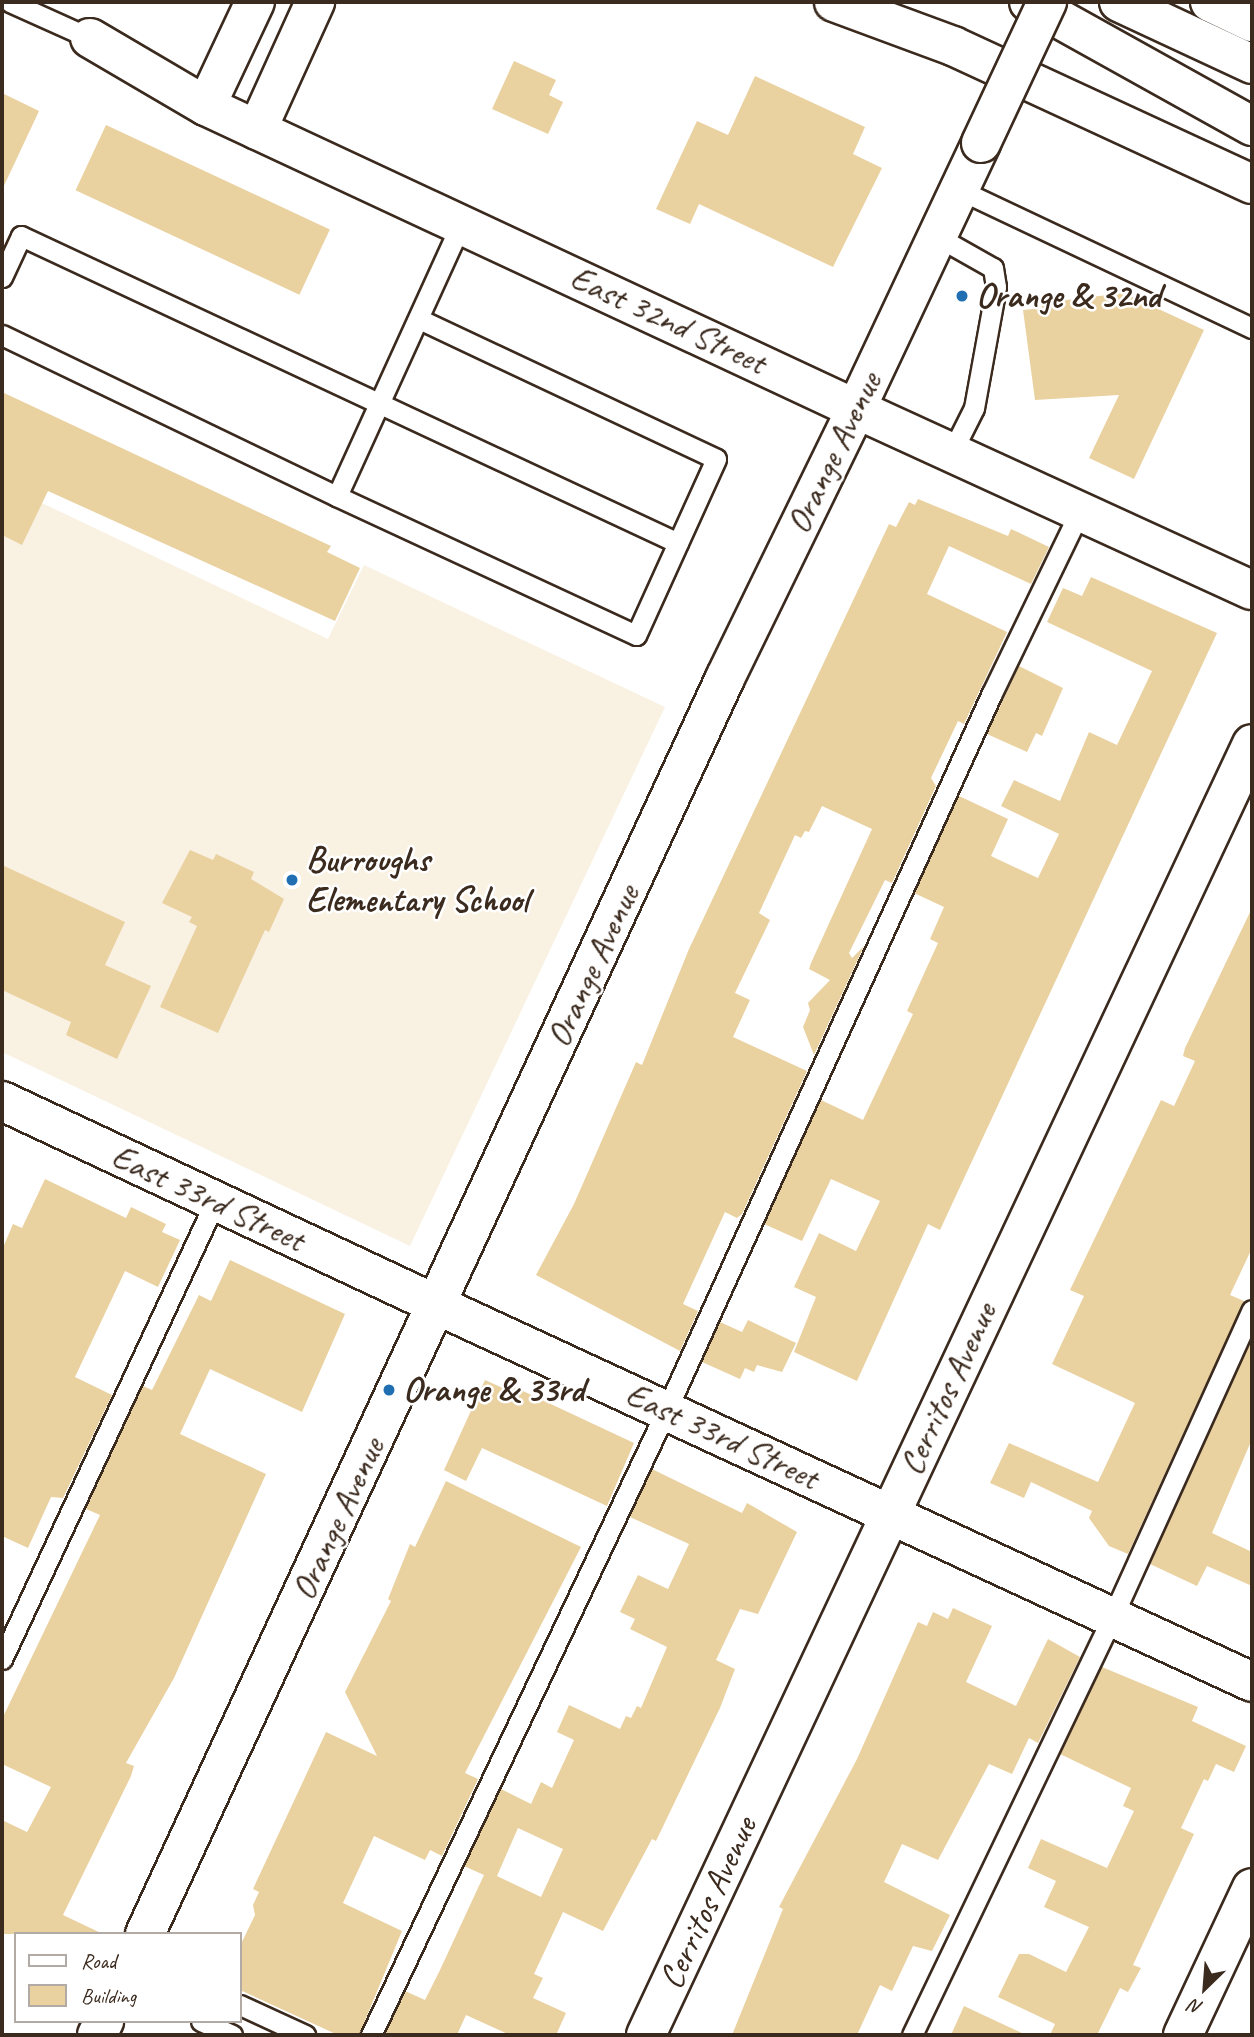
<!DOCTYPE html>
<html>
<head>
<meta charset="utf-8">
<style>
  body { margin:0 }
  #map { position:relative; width:1254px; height:2037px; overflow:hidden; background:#fff; font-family:Caveat,sans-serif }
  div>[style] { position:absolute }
  .built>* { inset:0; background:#f9f1e2 }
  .building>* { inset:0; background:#ead1a0; transform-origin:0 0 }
  .roads { filter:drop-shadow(2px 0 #3b2a1e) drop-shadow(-2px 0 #3b2a1e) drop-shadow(0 2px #3b2a1e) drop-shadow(0 -2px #3b2a1e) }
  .service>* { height:19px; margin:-9.5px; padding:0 9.5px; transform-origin:9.5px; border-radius:9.5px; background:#fff }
  .minor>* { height:38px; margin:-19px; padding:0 19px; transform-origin:19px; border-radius:19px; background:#fff }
  .tertiary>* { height:38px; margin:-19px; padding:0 19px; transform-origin:19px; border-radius:19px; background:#fff }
  .secondary>* { height:38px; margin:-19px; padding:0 19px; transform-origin:19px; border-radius:19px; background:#fff }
  .motorway>* { height:38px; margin:-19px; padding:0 19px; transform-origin:19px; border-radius:19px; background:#fff }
  .bridges { filter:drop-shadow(2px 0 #3b2a1e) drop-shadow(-2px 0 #3b2a1e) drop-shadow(0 2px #3b2a1e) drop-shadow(0 -2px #3b2a1e) }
  .secondary-bridge>* { height:38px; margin:-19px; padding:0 19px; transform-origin:19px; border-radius:19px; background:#fff }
  .dots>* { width:19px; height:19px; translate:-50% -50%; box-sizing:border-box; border:4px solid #fff; border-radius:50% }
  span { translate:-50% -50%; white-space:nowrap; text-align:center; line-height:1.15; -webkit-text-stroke:5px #fff; paint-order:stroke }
  .poi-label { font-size:35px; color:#3b2a1e; font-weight:700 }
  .left { translate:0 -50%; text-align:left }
  .street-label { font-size:35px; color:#3b2a1e }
  .frame { position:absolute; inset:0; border:4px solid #3b2a1e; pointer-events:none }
  .legend { position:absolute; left:14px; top:1932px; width:228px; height:91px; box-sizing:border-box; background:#fff; border:2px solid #b1aaa5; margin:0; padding:9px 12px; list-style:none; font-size:21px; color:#3b2a1e }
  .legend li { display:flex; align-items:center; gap:14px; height:35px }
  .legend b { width:35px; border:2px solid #b1aaa5 }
  .north { position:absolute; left:1170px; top:1953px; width:70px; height:70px; -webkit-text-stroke:5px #fff; paint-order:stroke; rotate:205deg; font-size:19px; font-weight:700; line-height:28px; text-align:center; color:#3b2a1e }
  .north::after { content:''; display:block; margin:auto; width:24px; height:32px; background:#3b2a1e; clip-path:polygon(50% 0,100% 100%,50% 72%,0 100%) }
</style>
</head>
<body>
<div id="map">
  <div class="built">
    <i style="clip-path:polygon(2px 484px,328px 639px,364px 565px,665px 707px,410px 1246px,2px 1052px)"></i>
  </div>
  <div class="building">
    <i style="clip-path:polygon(514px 61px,556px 80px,549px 95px,563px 102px,548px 134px,492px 109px)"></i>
    <i style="clip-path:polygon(755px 76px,865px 127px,853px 154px,882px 168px,833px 267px,699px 204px,690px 224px,656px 209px,697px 121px,728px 135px)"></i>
    <i style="clip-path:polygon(2px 93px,39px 111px,2px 190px)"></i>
    <i style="left:106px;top:125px;width:247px;height:72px;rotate:25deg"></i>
    <i style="clip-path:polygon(1124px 293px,1204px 330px,1134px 479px,1089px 458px,1119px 395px,1035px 400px,1023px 310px,1042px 308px,1041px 303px)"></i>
    <i style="clip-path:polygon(2px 392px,331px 546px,327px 552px,360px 568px,335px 621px,48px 491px,22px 545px,2px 535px)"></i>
    <i style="clip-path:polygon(918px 499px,1008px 536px,1011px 529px,1049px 547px,1031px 584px,949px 546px,927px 594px,1007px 632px,964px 724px,958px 721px,931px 778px,936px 786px,892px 883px,885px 880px,849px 953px,852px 958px,864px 946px,814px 1055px,803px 1027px,810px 1010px,808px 1003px,830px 980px,809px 969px,811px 963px,872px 829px,822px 806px,809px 832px,805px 831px,801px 838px,795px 835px,759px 913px,770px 920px,735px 993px,750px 1000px,733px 1037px,807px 1071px,742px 1214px,737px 1218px,725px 1212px,683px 1304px,698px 1311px,680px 1351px,536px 1275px,574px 1204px,636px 1062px,642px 1065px,689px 949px,889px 524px,896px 527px,909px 502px,915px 505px)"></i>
    <i style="clip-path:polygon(1091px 577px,1217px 633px,940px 1230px,928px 1224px,857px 1381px,794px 1352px,816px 1297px,794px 1287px,819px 1233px,856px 1251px,880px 1201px,831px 1179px,802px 1241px,764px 1224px,821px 1100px,863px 1120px,913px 1014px,907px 1011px,938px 943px,930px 939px,944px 907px,914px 893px,959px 796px,1008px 819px,991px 856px,1038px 878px,1059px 834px,1001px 806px,1014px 780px,1060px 801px,1089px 732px,1117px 745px,1152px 671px,1047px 622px,1063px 588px,1082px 596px)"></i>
    <i style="clip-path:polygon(1019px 666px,1063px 688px,1042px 736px,1036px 733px,1027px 752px,987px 734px)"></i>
    <i style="clip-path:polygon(190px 850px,213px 860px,216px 854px,254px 872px,251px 879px,284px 899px,269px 932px,265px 930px,218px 1033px,160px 1007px,197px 926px,189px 922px,192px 917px,162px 903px)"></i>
    <i style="clip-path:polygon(2px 865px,125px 922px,105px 965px,151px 986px,117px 1059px,66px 1035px,71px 1022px,2px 990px)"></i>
    <i style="clip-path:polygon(1252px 908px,1252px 1248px,1230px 1295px,1244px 1301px,1128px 1554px,1109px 1546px,1089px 1518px,1092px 1511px,1031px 1482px,1024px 1498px,990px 1483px,1009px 1443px,1098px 1482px,1135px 1403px,1052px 1364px,1084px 1296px,1070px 1290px,1161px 1100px,1174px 1106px,1195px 1061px,1183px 1056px,1185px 1048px)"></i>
    <i style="clip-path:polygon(45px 1179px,126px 1218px,131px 1207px,166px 1224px,162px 1232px,180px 1240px,158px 1287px,125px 1271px,75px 1377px,112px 1395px,63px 1498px,51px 1497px,28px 1548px,2px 1536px,2px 1250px,13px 1224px,22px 1228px)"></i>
    <i style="clip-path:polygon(230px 1260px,345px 1314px,302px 1412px,210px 1369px,180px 1434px,266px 1474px,174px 1678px,126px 1763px,134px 1766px,131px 1776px,63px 1915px,103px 1934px,2px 1934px,2px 1820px,27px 1832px,51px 1787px,2px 1764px,2px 1719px,100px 1515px,86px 1509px,143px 1386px,152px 1390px,199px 1295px,211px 1301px)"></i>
    <i style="clip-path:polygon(748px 1320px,796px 1343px,782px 1372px,757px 1365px,754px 1372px,745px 1368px,740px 1379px,702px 1362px,720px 1322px,742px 1332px)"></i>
    <i style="clip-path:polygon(1252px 1339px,1252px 1439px,1212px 1533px,1252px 1552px,1252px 1586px,1207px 1566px,1197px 1586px,1150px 1564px)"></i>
    <i style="clip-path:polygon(485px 1380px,505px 1389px,508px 1384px,634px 1443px,607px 1506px,482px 1448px,466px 1481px,444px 1470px)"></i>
    <i style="clip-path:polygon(evenodd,652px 1469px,742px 1513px,747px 1503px,797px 1532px,758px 1614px,740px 1609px,716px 1660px,735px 1669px,720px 1708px,656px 1841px,652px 1839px,603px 1931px,563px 1912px,534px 1974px,543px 1978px,533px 1998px,566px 2013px,556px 2035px,510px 2035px,466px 2015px,457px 2035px,384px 2035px,405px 1991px,425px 2000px,440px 1970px,484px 1875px,464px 1866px,501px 1789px,531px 1804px,541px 1782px,552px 1788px,574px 1740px,557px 1732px,569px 1705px,620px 1729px,626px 1716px,631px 1718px,637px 1706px,641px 1708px,667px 1647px,630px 1629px,635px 1619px,620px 1612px,638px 1575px,668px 1589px,689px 1544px,630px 1517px,652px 1469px,518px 1828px,563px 1849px,541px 1897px,497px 1876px,518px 1828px)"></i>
    <i style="clip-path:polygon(446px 1481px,581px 1547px,465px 1773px,478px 1779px,442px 1856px,430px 1850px,425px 1860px,374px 1836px,343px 1903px,402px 1931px,359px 2035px,338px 2035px,240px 1990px,240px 1946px,255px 1915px,253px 1905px,259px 1892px,253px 1889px,326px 1732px,377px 1756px,345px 1692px,391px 1601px,388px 1599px,410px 1544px,415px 1547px)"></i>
    <i style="clip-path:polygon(953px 1608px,992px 1626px,966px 1682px,1016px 1706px,1048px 1639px,1080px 1657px,1038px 1743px,1029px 1738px,1012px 1774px,989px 1764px,938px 1860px,902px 1844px,884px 1882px,950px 1915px,932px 1951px,913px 1946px,892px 1991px,880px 1985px,857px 2035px,732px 2035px,783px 1909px,779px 1907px,857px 1759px,918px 1622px,927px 1626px,933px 1612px,948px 1619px)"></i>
    <i style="clip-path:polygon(1102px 1667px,1198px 1707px,1192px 1721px,1246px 1746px,1234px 1772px,1216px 1764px,1208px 1781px,1204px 1779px,1181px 1828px,1194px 1834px,1133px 1965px,1141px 1968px,1128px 1992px,1120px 1988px,1097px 2035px,1050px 2035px,1055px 2024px,998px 1997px,1019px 1954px,1029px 1954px,1066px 1972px,1089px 1927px,1044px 1907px,1056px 1881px,1028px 1868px,1041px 1839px,1107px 1868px,1134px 1811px,1123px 1806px,1131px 1788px,1060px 1754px)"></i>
    <i style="clip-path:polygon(964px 2006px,1026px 2035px,951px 2035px)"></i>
  </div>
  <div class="roads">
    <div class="service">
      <i style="left:10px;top:2px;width:88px;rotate:24.2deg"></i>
      <i style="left:960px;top:190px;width:323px;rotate:25.3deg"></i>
      <i style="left:938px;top:237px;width:63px;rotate:29.4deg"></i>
      <i style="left:993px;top:268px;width:19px;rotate:81deg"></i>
      <i style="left:996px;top:287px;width:123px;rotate:100.3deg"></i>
      <i style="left:974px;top:408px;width:49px;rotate:116.6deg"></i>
      <i style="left:2px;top:277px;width:45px;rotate:-65.1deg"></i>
      <i style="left:21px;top:236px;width:725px;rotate:25.05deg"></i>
      <i style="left:419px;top:319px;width:328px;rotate:25.2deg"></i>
      <i style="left:716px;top:459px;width:193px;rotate:114.4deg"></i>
      <i style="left:636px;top:635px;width:330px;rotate:-155.1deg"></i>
      <i style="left:337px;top:496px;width:299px;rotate:-65.5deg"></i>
      <i style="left:2px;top:335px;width:372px;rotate:25.7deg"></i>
      <i style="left:2px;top:1659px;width:504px;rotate:-65.01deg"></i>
      <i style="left:240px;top:2005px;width:72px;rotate:24.8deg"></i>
      <i style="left:201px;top:2021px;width:34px;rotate:24deg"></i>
      <i style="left:371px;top:2035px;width:692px;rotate:-64.69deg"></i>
      <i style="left:667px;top:1409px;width:786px;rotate:-65.59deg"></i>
      <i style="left:992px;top:693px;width:204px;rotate:-64.2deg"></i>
      <i style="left:912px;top:2035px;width:462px;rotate:-64.4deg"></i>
      <i style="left:1112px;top:1618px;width:338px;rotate:-65.6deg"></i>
    </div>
    <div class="minor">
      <i style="left:90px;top:38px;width:134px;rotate:30.4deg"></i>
      <i style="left:2px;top:1101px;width:480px;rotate:25.1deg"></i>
      <i style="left:646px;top:2035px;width:1426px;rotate:-64.85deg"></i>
      <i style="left:1183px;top:2035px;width:162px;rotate:-64.9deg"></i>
    </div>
    <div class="tertiary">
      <i style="left:437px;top:1305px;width:898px;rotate:24.82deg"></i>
      <i style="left:145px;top:1934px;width:1383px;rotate:-65.21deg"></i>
      <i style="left:725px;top:678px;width:299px;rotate:-64deg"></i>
      <i style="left:856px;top:409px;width:435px;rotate:24.6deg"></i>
      <i style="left:97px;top:2035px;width:16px;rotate:-63deg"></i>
    </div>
    <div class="secondary">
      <i style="left:206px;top:106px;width:717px;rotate:24.99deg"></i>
      <i style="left:856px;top:409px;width:294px;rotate:-64.8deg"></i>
    </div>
    <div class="motorway">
      <i style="left:834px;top:2px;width:127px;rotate:20.3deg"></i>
      <i style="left:953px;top:46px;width:329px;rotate:24.8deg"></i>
      <i style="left:1029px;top:2px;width:255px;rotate:29.1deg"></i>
      <i style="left:1119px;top:2px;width:147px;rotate:25deg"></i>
      <i style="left:1210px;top:2px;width:47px;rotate:25.5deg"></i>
      <i style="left:206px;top:106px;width:115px;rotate:-64.8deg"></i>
      <i style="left:257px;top:130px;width:141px;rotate:-65.6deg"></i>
    </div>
  </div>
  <div class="bridges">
    <div class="secondary-bridge">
      <i style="left:981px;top:143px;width:156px;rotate:-64.9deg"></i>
    </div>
  </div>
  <div class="dots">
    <i style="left:962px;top:296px;background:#1f6fb2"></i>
    <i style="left:292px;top:880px;background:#1f6fb2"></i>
    <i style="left:389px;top:1390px;background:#1f6fb2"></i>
  </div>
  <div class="poi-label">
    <span class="left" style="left:976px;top:296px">Orange &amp; 32nd</span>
    <span class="left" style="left:306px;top:880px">Burroughs<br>Elementary School</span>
    <span class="left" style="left:403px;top:1390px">Orange &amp; 33rd</span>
  </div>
  <div class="street-label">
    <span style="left:668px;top:320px;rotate:25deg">East 32nd Street</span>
    <span style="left:834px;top:453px;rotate:-64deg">Orange Avenue</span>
    <span style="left:593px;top:966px;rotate:-65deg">Orange Avenue</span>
    <span style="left:208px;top:1198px;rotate:25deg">East 33rd Street</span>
    <span style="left:948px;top:1389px;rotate:-65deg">Cerritos Avenue</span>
    <span style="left:722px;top:1436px;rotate:25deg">East 33rd Street</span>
    <span style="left:338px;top:1519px;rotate:-65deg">Orange Avenue</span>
    <span style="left:708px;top:1903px;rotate:-65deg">Cerritos Avenue</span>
  </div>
  <div class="frame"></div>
  <ul class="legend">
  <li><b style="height:9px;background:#fff"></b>Road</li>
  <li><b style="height:19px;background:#ead1a0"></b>Building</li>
  </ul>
  <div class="north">N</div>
</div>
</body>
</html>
